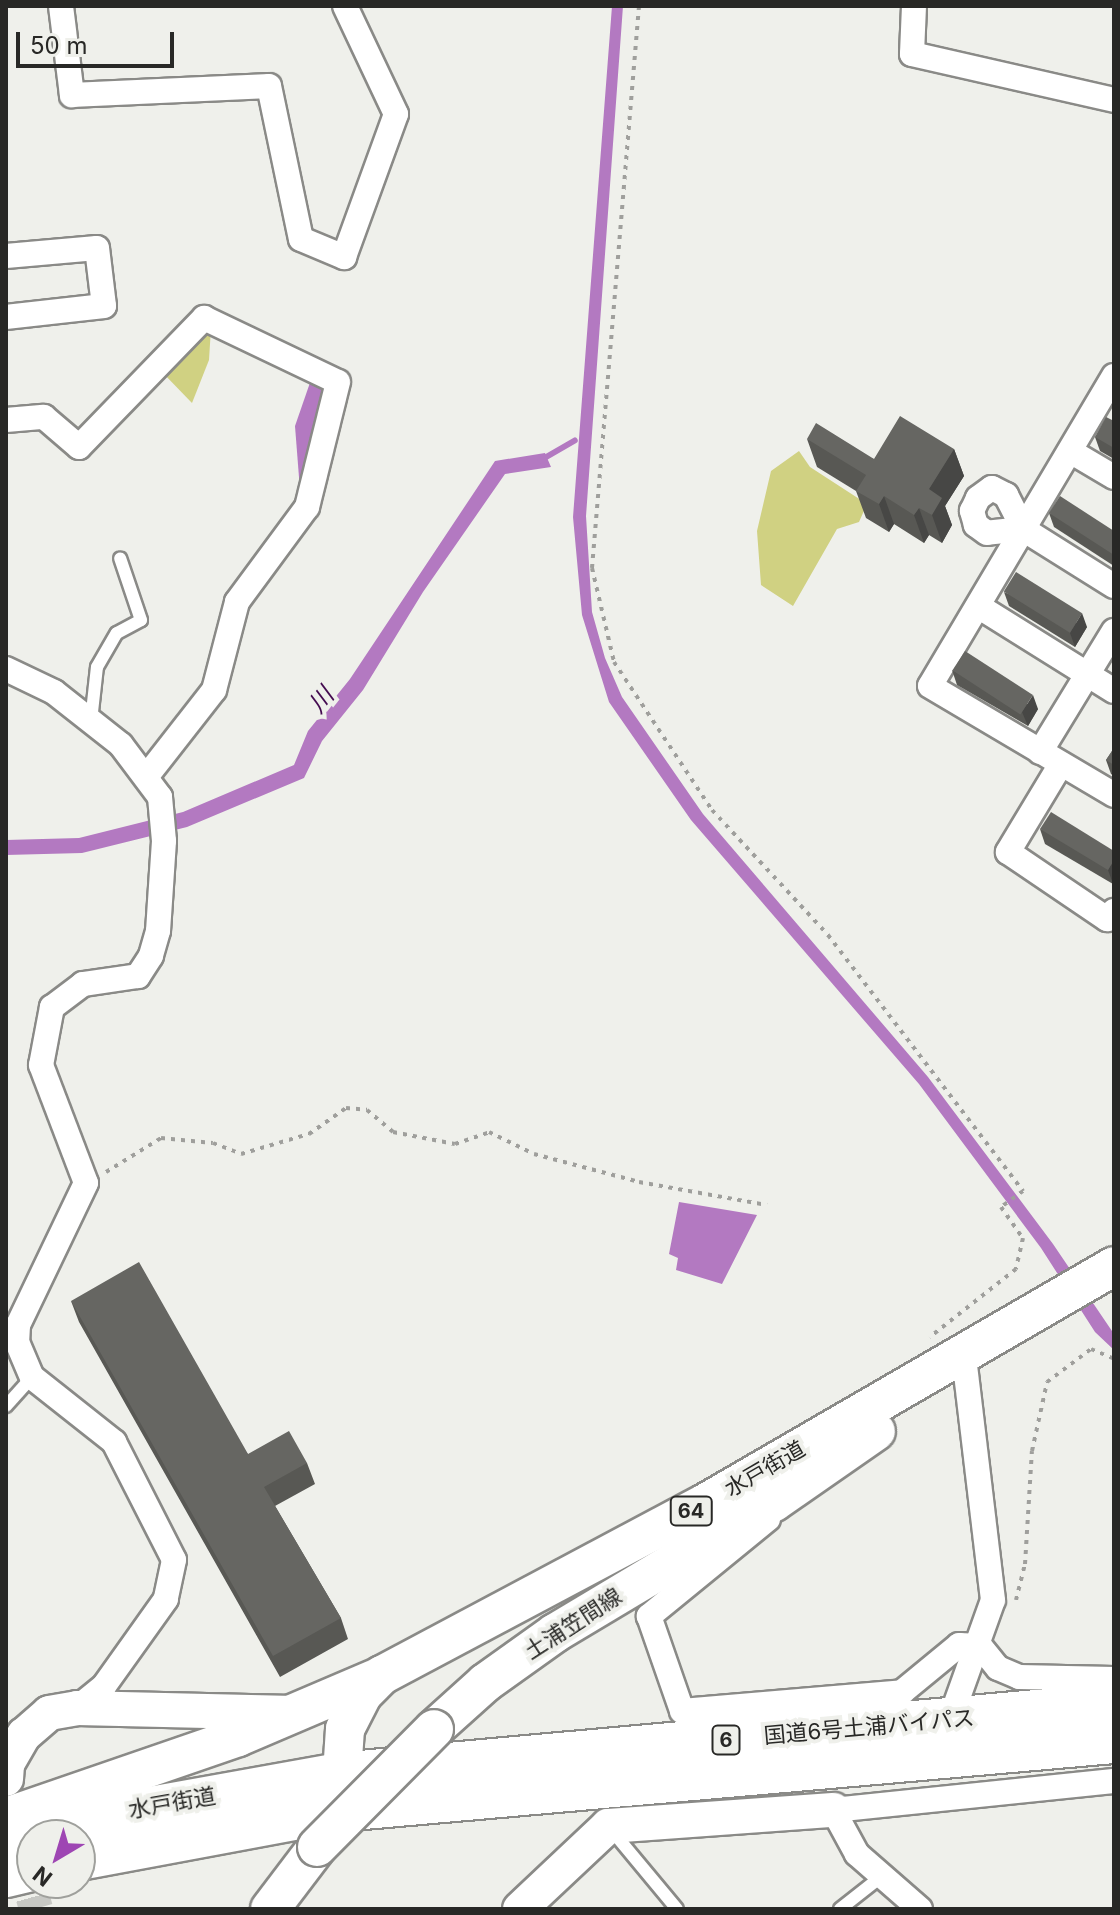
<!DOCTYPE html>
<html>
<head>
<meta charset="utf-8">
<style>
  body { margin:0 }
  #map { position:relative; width:1120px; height:1915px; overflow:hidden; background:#eff0eb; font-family:Inter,"Noto Sans JP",sans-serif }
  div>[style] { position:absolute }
  .green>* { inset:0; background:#d0d182 }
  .water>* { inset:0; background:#b379c1 }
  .stream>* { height:6px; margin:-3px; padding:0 3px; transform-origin:3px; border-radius:3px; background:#b379c1 }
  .secondary-tunnel>* { height:34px; margin-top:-17px; transform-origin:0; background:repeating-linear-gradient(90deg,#c7c8c4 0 34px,transparent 0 51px) }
  .path>* { height:4px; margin-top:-2px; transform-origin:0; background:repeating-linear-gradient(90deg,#9f9f9c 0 4px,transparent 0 10px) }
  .roads { filter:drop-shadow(2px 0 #8a8a87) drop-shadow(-2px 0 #8a8a87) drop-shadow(0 2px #8a8a87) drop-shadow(0 -2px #8a8a87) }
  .lane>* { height:12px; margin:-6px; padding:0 6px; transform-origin:6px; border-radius:6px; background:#fff }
  .street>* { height:24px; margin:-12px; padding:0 12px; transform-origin:12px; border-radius:12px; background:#fff }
  .secondary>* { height:34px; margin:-17px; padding:0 17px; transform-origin:17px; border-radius:17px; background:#fff }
  .primary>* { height:38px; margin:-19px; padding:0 19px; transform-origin:19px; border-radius:19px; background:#fff }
  .highway>* { height:44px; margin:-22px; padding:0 22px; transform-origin:22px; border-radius:22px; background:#fff }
  .bridges { filter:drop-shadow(2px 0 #8a8a87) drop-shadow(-2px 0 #8a8a87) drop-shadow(0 2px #8a8a87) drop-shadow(0 -2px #8a8a87) }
  .primary-bridge>* { height:38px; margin:-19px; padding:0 19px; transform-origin:19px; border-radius:19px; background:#fff }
  .wall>* { inset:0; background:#585854 }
  .shaded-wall>* { inset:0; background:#474745 }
  .building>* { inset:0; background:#666662; transform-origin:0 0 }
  span { translate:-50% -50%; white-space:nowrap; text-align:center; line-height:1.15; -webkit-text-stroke:8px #eff0eb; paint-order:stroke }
  .shield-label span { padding:2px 6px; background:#eff0eb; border:2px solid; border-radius:6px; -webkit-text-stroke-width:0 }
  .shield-label { font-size:20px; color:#282826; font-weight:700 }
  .street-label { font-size:22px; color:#282826 }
  .water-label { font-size:24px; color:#440b50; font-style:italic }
  .frame { position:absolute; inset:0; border:8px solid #282826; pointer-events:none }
  .north { position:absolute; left:16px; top:1819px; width:80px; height:80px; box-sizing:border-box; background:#eff0eb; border:2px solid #9fa09c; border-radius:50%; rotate:218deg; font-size:22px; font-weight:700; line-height:32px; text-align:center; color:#282826 }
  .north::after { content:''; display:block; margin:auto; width:28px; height:36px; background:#9e46b3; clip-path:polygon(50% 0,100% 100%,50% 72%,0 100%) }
  .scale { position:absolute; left:16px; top:32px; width:158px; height:36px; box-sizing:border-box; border:4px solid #282826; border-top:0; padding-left:10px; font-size:24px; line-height:28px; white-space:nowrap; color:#282826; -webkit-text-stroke:6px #eff0eb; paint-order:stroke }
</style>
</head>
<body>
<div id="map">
  <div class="green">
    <i style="clip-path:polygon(211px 328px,209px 360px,192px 403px,160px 370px)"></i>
    <i style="clip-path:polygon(799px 451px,810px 467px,867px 504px,859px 522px,837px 529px,793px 606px,761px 585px,757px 531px,771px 471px)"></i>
  </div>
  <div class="water">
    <i style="clip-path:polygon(612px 6px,623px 6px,586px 516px,592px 612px,605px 658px,622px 697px,703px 814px,928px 1077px,1053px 1244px,1114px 1334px,1114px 1350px,1095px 1332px,1041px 1248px,919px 1084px,691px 820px,609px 702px,582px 615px,573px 517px)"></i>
    <i style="clip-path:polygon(313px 374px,332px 384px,301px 503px,295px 426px)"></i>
    <i style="clip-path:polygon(545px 453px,551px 467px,505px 474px,423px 592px,363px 690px,322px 741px,304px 778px,187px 827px,82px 853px,6px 855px,6px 840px,79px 838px,183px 812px,294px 765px,308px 731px,350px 679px,495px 461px)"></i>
    <i style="clip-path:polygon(679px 1202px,757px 1215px,722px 1284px,676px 1270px,678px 1258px,669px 1254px)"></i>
  </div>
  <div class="stream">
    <i style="left:541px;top:460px;width:39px;rotate:-30deg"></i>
  </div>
  <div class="secondary-tunnel">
    <i style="left:19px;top:1848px;width:63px;rotate:74.4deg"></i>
  </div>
  <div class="path">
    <i style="left:639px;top:6px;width:564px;rotate:94.78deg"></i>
    <i style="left:592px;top:568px;width:97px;rotate:76.8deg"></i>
    <i style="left:614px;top:662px;width:178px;rotate:56.5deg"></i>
    <i style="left:712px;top:810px;width:171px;rotate:47.1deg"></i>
    <i style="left:828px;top:935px;width:322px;rotate:52.7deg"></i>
    <i style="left:1023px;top:1191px;width:27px;rotate:144deg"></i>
    <i style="left:1001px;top:1207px;width:38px;rotate:55deg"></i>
    <i style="left:1023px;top:1238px;width:32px;rotate:103deg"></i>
    <i style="left:1016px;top:1269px;width:110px;rotate:141.7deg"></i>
    <i style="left:106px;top:1172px;width:65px;rotate:-31.7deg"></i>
    <i style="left:161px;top:1138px;width:52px;rotate:5.5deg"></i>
    <i style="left:213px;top:1143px;width:30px;rotate:21deg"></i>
    <i style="left:241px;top:1154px;width:71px;rotate:-16.4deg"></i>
    <i style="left:309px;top:1134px;width:45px;rotate:-35.1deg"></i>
    <i style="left:346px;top:1108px;width:21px;rotate:5deg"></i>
    <i style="left:367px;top:1110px;width:34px;rotate:40deg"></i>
    <i style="left:393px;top:1132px;width:63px;rotate:11deg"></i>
    <i style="left:455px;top:1144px;width:36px;rotate:-19deg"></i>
    <i style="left:489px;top:1132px;width:50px;rotate:26.1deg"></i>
    <i style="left:534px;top:1154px;width:109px;rotate:14.9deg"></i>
    <i style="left:639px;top:1182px;width:130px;rotate:10.2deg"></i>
    <i style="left:1016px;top:1600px;width:37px;rotate:-76deg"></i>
    <i style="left:1025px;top:1564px;width:113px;rotate:-86.5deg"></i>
    <i style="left:1032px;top:1451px;width:71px;rotate:-77.7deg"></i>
    <i style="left:1047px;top:1382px;width:55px;rotate:-36.9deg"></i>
    <i style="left:1091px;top:1349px;width:25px;rotate:23deg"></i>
  </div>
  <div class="roads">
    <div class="lane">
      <i style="left:91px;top:721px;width:54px;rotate:-83.7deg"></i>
      <i style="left:97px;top:667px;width:39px;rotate:-60deg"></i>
      <i style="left:117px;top:633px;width:27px;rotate:-28deg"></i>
      <i style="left:141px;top:620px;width:65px;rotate:-108.7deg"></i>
      <i style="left:6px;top:1406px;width:39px;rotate:-48deg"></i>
      <i style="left:613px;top:1832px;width:100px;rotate:50.3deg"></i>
      <i style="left:840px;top:1909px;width:53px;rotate:-38.2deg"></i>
    </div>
    <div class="street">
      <i style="left:61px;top:6px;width:90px;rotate:83deg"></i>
      <i style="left:72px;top:95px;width:197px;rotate:-2.6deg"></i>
      <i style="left:269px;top:86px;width:156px;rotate:78.2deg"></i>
      <i style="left:301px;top:239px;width:47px;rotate:22.7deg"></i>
      <i style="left:344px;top:257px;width:152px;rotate:-70deg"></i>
      <i style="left:396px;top:114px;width:119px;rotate:-115.3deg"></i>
      <i style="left:914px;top:6px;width:48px;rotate:92.4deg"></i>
      <i style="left:912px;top:54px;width:207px;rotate:12.8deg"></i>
      <i style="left:6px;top:256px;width:91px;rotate:-5deg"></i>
      <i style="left:97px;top:248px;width:58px;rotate:83.1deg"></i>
      <i style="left:104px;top:306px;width:99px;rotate:173.6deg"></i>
      <i style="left:1114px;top:376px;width:360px;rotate:120.7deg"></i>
      <i style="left:930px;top:686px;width:214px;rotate:30.6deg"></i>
      <i style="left:6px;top:420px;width:38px;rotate:-5deg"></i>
      <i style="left:44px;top:417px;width:46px;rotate:40.6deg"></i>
      <i style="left:79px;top:447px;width:180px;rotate:-45.9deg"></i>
      <i style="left:204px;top:318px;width:148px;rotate:25.5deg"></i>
      <i style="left:338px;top:382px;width:129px;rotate:103.9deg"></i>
      <i style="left:307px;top:507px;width:118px;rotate:126.4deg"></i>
      <i style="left:237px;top:602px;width:91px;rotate:104.6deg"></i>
      <i style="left:214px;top:690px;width:110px;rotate:128deg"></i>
      <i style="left:1070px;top:451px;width:51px;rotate:30.6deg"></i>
      <i style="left:1023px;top:529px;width:36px;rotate:174deg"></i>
      <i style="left:987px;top:533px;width:14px;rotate:-144deg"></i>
      <i style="left:976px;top:525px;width:15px;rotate:-106deg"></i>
      <i style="left:972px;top:511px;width:14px;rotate:-65deg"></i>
      <i style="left:978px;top:498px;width:17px;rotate:-36deg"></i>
      <i style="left:992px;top:488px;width:16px;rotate:27deg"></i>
      <i style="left:1006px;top:495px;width:38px;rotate:63deg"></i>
      <i style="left:1023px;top:529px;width:107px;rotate:32.1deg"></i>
      <i style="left:978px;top:606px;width:160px;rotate:32deg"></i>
      <i style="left:6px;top:669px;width:53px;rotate:25.6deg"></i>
      <i style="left:54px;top:692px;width:85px;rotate:38.3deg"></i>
      <i style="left:121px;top:745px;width:65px;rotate:53.1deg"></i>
      <i style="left:160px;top:797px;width:44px;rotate:84.8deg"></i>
      <i style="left:164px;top:841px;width:90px;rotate:93.8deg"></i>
      <i style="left:158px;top:931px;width:26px;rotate:106deg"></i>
      <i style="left:151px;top:956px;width:24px;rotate:123deg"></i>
      <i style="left:138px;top:976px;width:56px;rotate:171.7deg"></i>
      <i style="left:83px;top:984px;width:39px;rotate:143deg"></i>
      <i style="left:52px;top:1007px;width:59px;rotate:100.7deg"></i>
      <i style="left:41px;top:1065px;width:126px;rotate:69.1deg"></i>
      <i style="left:86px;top:1183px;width:157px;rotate:115.6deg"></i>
      <i style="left:18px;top:1325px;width:17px;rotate:93deg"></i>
      <i style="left:17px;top:1342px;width:38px;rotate:67deg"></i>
      <i style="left:32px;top:1377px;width:105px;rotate:38.4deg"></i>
      <i style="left:114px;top:1442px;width:132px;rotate:63deg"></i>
      <i style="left:174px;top:1560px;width:40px;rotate:102deg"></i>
      <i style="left:166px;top:1599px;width:107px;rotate:125.5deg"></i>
      <i style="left:104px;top:1686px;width:35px;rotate:141deg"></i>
      <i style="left:1040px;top:752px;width:142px;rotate:-58.6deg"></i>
      <i style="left:1061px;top:764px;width:103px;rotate:121.1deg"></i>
      <i style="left:1008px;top:852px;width:120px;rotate:34.1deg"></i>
      <i style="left:1107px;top:919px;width:11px;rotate:-49deg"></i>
      <i style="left:768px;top:1519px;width:154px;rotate:140.8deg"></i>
      <i style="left:649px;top:1616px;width:101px;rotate:70.8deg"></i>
      <i style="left:682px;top:1711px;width:221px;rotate:-4.9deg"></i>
      <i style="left:902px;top:1692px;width:74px;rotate:-39.5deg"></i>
      <i style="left:959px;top:1645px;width:21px;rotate:3deg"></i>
      <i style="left:980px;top:1646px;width:28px;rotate:51deg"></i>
      <i style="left:998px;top:1668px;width:23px;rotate:23deg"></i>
      <i style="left:1019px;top:1677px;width:95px;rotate:1.2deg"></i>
      <i style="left:950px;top:1720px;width:127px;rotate:-70.3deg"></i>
      <i style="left:993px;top:1600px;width:245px;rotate:-96.8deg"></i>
      <i style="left:920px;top:1909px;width:84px;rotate:-138.9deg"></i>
      <i style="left:857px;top:1854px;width:50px;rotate:-118.6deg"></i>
      <i style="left:833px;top:1810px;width:282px;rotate:-5.9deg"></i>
    </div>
    <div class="secondary">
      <i style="left:6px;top:1779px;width:15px;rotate:-86deg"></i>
      <i style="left:7px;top:1764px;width:34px;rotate:-60deg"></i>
      <i style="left:24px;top:1735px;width:33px;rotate:-41deg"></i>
      <i style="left:49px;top:1713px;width:28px;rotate:-10deg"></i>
      <i style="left:77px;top:1708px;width:217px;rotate:1.3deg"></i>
      <i style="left:520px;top:1909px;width:121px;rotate:-43.3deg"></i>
      <i style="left:608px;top:1826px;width:226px;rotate:-4.1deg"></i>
    </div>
    <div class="primary">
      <i style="left:434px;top:1729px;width:69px;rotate:-42deg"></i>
      <i style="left:485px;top:1683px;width:86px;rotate:-35.5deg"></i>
      <i style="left:555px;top:1633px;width:255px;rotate:-30.9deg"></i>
      <i style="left:774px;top:1502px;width:124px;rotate:-34.8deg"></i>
      <i style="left:340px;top:1804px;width:75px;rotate:-86.2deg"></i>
      <i style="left:345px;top:1729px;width:39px;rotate:-63deg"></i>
      <i style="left:363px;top:1694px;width:27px;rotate:-45deg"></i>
      <i style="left:382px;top:1675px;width:362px;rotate:-28deg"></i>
      <i style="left:702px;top:1505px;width:476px;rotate:-30.1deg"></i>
      <i style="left:6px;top:1817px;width:245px;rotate:-19deg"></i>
      <i style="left:238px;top:1737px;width:148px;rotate:-23.1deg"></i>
      <i style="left:270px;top:1909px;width:78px;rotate:-52.8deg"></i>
    </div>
    <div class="highway">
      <i style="left:6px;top:1835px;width:337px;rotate:-10.2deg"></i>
      <i style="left:338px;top:1775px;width:779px;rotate:-5.15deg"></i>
      <i style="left:80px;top:1858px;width:266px;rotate:-10.6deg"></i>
      <i style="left:341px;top:1809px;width:776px;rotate:-5.03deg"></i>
      <i style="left:6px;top:1875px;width:27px;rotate:-13deg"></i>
    </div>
  </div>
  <div class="bridges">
    <div class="primary-bridge">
      <i style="left:317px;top:1847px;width:166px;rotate:-45.2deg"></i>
    </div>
  </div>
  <div class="wall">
    <i style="clip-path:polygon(1114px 421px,1114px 459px,1100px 451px,1095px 437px)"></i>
    <i style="clip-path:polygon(807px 439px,874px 459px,954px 449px,964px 476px,945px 506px,952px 525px,942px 543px,929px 535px,924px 543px,894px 524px,889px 532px,866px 518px,856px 491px,817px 467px)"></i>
    <i style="clip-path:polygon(1049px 513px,1114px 531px,1114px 566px,1054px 527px)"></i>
    <i style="clip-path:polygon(1004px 592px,1087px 627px,1075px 647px,1009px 606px)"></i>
    <i style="clip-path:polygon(952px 670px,1038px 709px,1028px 726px,957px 685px)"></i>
    <i style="clip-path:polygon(1114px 748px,1114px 776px,1111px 774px,1106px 760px)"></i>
    <i style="clip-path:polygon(1040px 829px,1114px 851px,1113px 884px,1045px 844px)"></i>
    <i style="clip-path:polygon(71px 1301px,248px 1454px,307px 1463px,315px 1484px,275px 1506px,341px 1618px,348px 1639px,280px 1677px,79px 1322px)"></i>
  </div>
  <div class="shaded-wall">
    <i style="clip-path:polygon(954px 449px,964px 476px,945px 506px,952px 525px,942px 543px,932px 515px,929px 489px)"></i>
    <i style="clip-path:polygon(884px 496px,894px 524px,889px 532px,879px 504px)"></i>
    <i style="clip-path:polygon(919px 508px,929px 535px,924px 543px,914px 515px)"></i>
    <i style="clip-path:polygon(1082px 613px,1087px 627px,1075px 647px,1070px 633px)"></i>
    <i style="clip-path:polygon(1033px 695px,1038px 709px,1028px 726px,1022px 712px)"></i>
    <i style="clip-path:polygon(1114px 860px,1114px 883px,1113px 884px,1108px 870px)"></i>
  </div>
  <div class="building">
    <i style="clip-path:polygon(900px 416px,954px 449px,929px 489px,942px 498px,932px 515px,919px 508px,914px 515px,884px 496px,879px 504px,856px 491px,866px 475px,807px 439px,816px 423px,874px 459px)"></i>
    <i style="clip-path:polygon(1106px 417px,1114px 421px,1114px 448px,1095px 437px)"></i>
    <i style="clip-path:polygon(1060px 496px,1114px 531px,1114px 555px,1049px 513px)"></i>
    <i style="left:1016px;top:572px;width:78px;height:23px;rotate:32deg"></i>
    <i style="left:965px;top:651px;width:81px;height:23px;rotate:33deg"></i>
    <i style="clip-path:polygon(1114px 748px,1114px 765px,1106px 760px)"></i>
    <i style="clip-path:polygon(1051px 812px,1114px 851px,1114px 860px,1108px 870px,1040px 829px)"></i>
    <i style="clip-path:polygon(139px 1262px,248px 1454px,289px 1431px,307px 1463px,264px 1487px,341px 1618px,273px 1656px,71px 1301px)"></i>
  </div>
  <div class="shield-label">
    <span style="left:691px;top:1511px">64</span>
    <span style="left:726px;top:1740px">6</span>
  </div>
  <div class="street-label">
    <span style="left:765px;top:1469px;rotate:-30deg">水戸街道</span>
    <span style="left:573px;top:1624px;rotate:-33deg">土浦笠間線</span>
    <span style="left:869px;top:1727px;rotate:-5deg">国道6号土浦バイパス</span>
    <span style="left:172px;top:1803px;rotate:-10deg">水戸街道</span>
  </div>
  <div class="water-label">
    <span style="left:321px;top:700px;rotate:-51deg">川</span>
  </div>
  <div class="frame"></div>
  <div class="north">N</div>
  <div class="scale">50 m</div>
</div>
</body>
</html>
